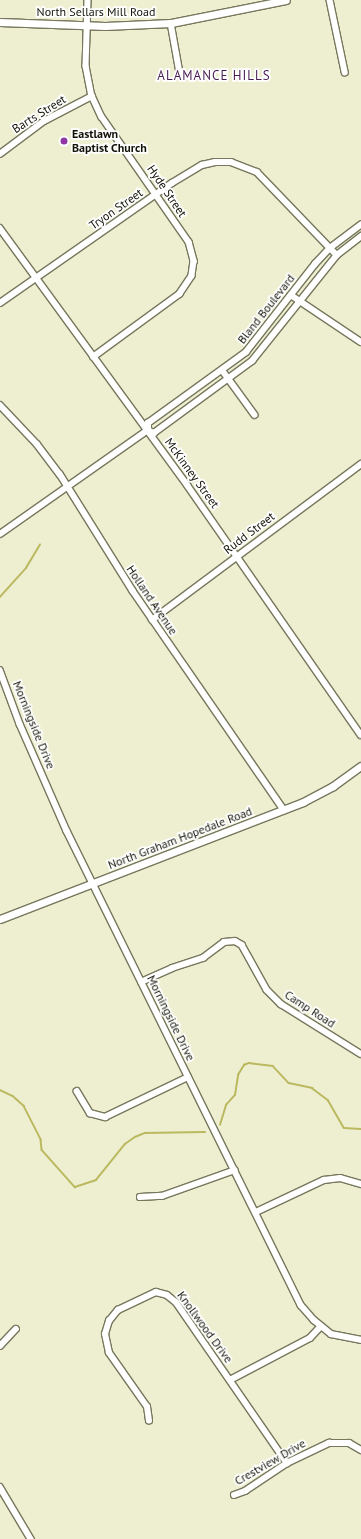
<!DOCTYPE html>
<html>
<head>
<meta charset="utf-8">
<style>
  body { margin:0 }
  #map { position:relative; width:361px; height:1539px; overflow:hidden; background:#eeefd1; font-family:"PT Sans",sans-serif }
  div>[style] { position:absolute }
  .stream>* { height:1.5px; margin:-0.75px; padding:0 0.75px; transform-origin:0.75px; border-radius:0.75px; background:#bbb960 }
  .roads { filter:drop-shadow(1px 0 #77775d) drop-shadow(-1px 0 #77775d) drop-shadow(0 1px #77775d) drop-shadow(0 -1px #77775d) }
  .minor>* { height:5.5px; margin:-2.75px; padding:0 2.75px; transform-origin:2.75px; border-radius:2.75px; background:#fff }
  .tertiary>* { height:7px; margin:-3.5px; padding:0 3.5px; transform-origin:3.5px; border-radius:3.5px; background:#fff }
  .dots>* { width:11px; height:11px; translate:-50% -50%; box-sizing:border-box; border:2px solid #fff; border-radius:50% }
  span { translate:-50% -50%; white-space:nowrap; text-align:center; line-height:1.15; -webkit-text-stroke:3.5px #fff; paint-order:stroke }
  .street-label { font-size:12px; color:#131308 }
  .poi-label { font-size:12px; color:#131308; font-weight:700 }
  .left { translate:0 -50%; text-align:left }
  .neighbourhood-label { font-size:13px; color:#471c51; letter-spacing:1px }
</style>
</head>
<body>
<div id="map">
  <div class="stream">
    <i style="left:0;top:597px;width:39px;rotate:-48deg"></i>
    <i style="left:26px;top:568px;width:27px;rotate:-59deg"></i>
    <i style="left:0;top:1090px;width:14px;rotate:25deg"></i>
    <i style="left:13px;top:1096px;width:15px;rotate:42deg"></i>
    <i style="left:24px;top:1106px;width:38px;rotate:63deg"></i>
    <i style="left:41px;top:1140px;width:10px;rotate:84deg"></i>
    <i style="left:42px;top:1150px;width:50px;rotate:48.3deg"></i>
    <i style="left:75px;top:1187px;width:22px;rotate:-18deg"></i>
    <i style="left:96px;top:1180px;width:46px;rotate:-51.1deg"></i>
    <i style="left:125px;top:1144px;width:12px;rotate:-35deg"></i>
    <i style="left:135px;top:1137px;width:11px;rotate:-22deg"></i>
    <i style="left:145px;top:1133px;width:60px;rotate:-1deg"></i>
    <i style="left:220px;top:1125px;width:21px;rotate:-73deg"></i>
    <i style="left:226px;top:1105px;width:13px;rotate:-48deg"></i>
    <i style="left:235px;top:1095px;width:20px;rotate:-81deg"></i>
    <i style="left:238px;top:1075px;width:12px;rotate:-59deg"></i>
    <i style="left:244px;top:1065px;width:5px;rotate:-22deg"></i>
    <i style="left:249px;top:1063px;width:24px;rotate:7deg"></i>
    <i style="left:273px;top:1066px;width:23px;rotate:47deg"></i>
    <i style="left:289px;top:1083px;width:24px;rotate:12deg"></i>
    <i style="left:312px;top:1088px;width:20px;rotate:37deg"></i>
    <i style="left:328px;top:1100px;width:32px;rotate:60deg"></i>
    <i style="left:344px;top:1128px;width:17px;rotate:3deg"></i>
  </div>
  <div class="roads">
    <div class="minor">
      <i style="left:88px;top:0;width:66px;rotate:91.7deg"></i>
      <i style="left:86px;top:66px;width:31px;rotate:79deg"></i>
      <i style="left:92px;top:96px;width:23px;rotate:65deg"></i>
      <i style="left:102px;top:117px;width:152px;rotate:55.2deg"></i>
      <i style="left:189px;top:242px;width:20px;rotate:75deg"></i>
      <i style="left:194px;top:261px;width:15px;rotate:98deg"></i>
      <i style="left:192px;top:276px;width:22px;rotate:124deg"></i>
      <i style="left:180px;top:294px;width:107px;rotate:143.8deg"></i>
      <i style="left:330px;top:0;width:74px;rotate:78.2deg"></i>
      <i style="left:171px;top:23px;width:51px;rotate:79.8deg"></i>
      <i style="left:0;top:154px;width:55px;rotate:-36.9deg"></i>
      <i style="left:44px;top:121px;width:54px;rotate:-27.5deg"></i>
      <i style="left:0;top:228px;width:319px;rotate:53.9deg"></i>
      <i style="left:188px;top:486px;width:303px;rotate:55.2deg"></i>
      <i style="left:291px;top:295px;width:84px;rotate:33.9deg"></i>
      <i style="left:0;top:303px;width:210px;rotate:-34.9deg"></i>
      <i style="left:172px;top:183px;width:35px;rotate:-31deg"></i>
      <i style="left:202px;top:165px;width:13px;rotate:-13deg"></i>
      <i style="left:215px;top:162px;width:16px"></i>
      <i style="left:231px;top:162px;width:28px;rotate:21deg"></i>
      <i style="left:257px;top:172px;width:115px;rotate:46.1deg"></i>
      <i style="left:223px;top:371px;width:54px;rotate:54deg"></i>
      <i style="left:0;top:405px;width:54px;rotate:46.5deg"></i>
      <i style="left:37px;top:444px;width:38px;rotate:53deg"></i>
      <i style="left:60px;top:474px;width:138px;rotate:58deg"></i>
      <i style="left:133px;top:591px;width:266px;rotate:55.4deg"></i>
      <i style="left:148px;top:430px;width:7px;rotate:-90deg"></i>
      <i style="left:148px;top:423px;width:121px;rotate:-35.9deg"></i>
      <i style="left:246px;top:352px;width:112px;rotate:-51.9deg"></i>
      <i style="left:315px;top:264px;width:22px;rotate:-47deg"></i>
      <i style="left:330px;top:248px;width:39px;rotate:-37deg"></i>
      <i style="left:148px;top:430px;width:7px;rotate:27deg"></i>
      <i style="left:154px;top:433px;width:122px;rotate:-36.3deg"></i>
      <i style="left:252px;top:361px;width:136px;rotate:-51.3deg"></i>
      <i style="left:337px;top:255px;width:31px;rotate:-38deg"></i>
      <i style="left:0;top:534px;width:181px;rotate:-35.1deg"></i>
      <i style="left:152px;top:620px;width:261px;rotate:-36.7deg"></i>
      <i style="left:0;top:670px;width:58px;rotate:69.7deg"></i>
      <i style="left:20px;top:724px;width:117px;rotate:66.3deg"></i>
      <i style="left:67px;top:831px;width:529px;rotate:63.73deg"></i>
      <i style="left:301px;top:1305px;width:20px;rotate:49deg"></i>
      <i style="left:314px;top:1320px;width:22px;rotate:39deg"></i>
      <i style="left:331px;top:1334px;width:31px;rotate:11deg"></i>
      <i style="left:141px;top:982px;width:34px;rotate:-24deg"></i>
      <i style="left:172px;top:968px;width:33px;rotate:-18deg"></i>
      <i style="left:203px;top:958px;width:26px;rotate:-37deg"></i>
      <i style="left:224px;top:942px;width:11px;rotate:-5deg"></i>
      <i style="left:235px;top:941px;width:8px;rotate:30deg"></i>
      <i style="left:242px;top:945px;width:51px;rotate:60.9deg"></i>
      <i style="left:267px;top:990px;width:20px;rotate:45deg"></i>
      <i style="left:281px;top:1004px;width:94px;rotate:32deg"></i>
      <i style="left:77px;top:1091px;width:26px;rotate:59deg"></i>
      <i style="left:90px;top:1113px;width:16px;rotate:15deg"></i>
      <i style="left:105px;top:1117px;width:92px;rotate:-25.7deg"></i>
      <i style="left:140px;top:1197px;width:22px;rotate:-3deg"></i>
      <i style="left:162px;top:1196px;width:77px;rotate:-19.6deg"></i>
      <i style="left:256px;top:1212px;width:75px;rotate:-25.2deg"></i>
      <i style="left:324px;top:1180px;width:16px;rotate:-7deg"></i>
      <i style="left:340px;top:1178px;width:22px;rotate:16deg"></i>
      <i style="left:0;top:1346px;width:23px;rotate:-47deg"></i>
      <i style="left:230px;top:1380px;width:90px;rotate:-27.7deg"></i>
      <i style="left:310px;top:1338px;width:16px;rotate:-47deg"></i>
      <i style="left:149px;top:1421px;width:14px;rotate:-98deg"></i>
      <i style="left:147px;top:1407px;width:66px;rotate:-125.1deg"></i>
      <i style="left:109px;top:1353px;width:19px;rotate:-102deg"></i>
      <i style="left:105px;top:1334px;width:14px;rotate:-73deg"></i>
      <i style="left:109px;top:1321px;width:14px;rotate:-51deg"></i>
      <i style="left:118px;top:1310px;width:42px;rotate:-25.3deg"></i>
      <i style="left:156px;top:1292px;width:11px;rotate:15deg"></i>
      <i style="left:167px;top:1295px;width:11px;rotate:38deg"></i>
      <i style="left:176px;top:1302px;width:196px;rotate:55.4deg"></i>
      <i style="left:0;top:1487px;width:61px;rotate:59.2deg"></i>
      <i style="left:234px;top:1495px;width:12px;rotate:-20deg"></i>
      <i style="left:245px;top:1491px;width:50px;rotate:-33.7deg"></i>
      <i style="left:287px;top:1463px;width:47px;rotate:-25.5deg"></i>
      <i style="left:329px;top:1443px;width:20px"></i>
      <i style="left:349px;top:1443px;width:14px;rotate:30deg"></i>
    </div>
    <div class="tertiary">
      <i style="left:0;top:22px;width:105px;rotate:2.2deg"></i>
      <i style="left:105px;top:26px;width:66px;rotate:-2.6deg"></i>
      <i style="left:171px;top:23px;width:117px;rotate:-11.3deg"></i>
      <i style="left:0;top:919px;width:325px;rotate:-21.1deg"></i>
      <i style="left:303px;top:802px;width:34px;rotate:-28deg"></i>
      <i style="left:333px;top:786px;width:34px;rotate:-36deg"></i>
    </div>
  </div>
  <div class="dots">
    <i style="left:64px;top:141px;background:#8f37a3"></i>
  </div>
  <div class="street-label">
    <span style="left:96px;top:12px">North Sellars Mill Road</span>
    <span style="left:39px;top:114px;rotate:-32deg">Barts Street</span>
    <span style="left:167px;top:191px;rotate:56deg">Hyde Street</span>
    <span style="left:116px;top:209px;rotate:-35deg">Tryon Street</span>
    <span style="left:266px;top:309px;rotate:-52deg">Bland Boulevard</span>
    <span style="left:192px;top:473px;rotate:54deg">McKinney Street</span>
    <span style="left:249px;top:533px;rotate:-37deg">Rudd Street</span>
    <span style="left:152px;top:600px;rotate:56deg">Holland Avenue</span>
    <span style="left:34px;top:725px;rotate:68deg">Morningside Drive</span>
    <span style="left:180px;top:838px;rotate:-21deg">North Graham Hopedale Road</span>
    <span style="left:310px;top:1009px;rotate:33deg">Camp Road</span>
    <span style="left:171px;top:1018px;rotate:64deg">Morningside Drive</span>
    <span style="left:205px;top:1327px;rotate:54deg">Knollwood Drive</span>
    <span style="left:270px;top:1462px;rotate:-30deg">Crestview Drive</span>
  </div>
  <div class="poi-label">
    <span class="left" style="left:72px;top:141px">Eastlawn<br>Baptist Church</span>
  </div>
  <div class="neighbourhood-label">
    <span style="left:214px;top:76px">ALAMANCE HILLS</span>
  </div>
</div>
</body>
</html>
